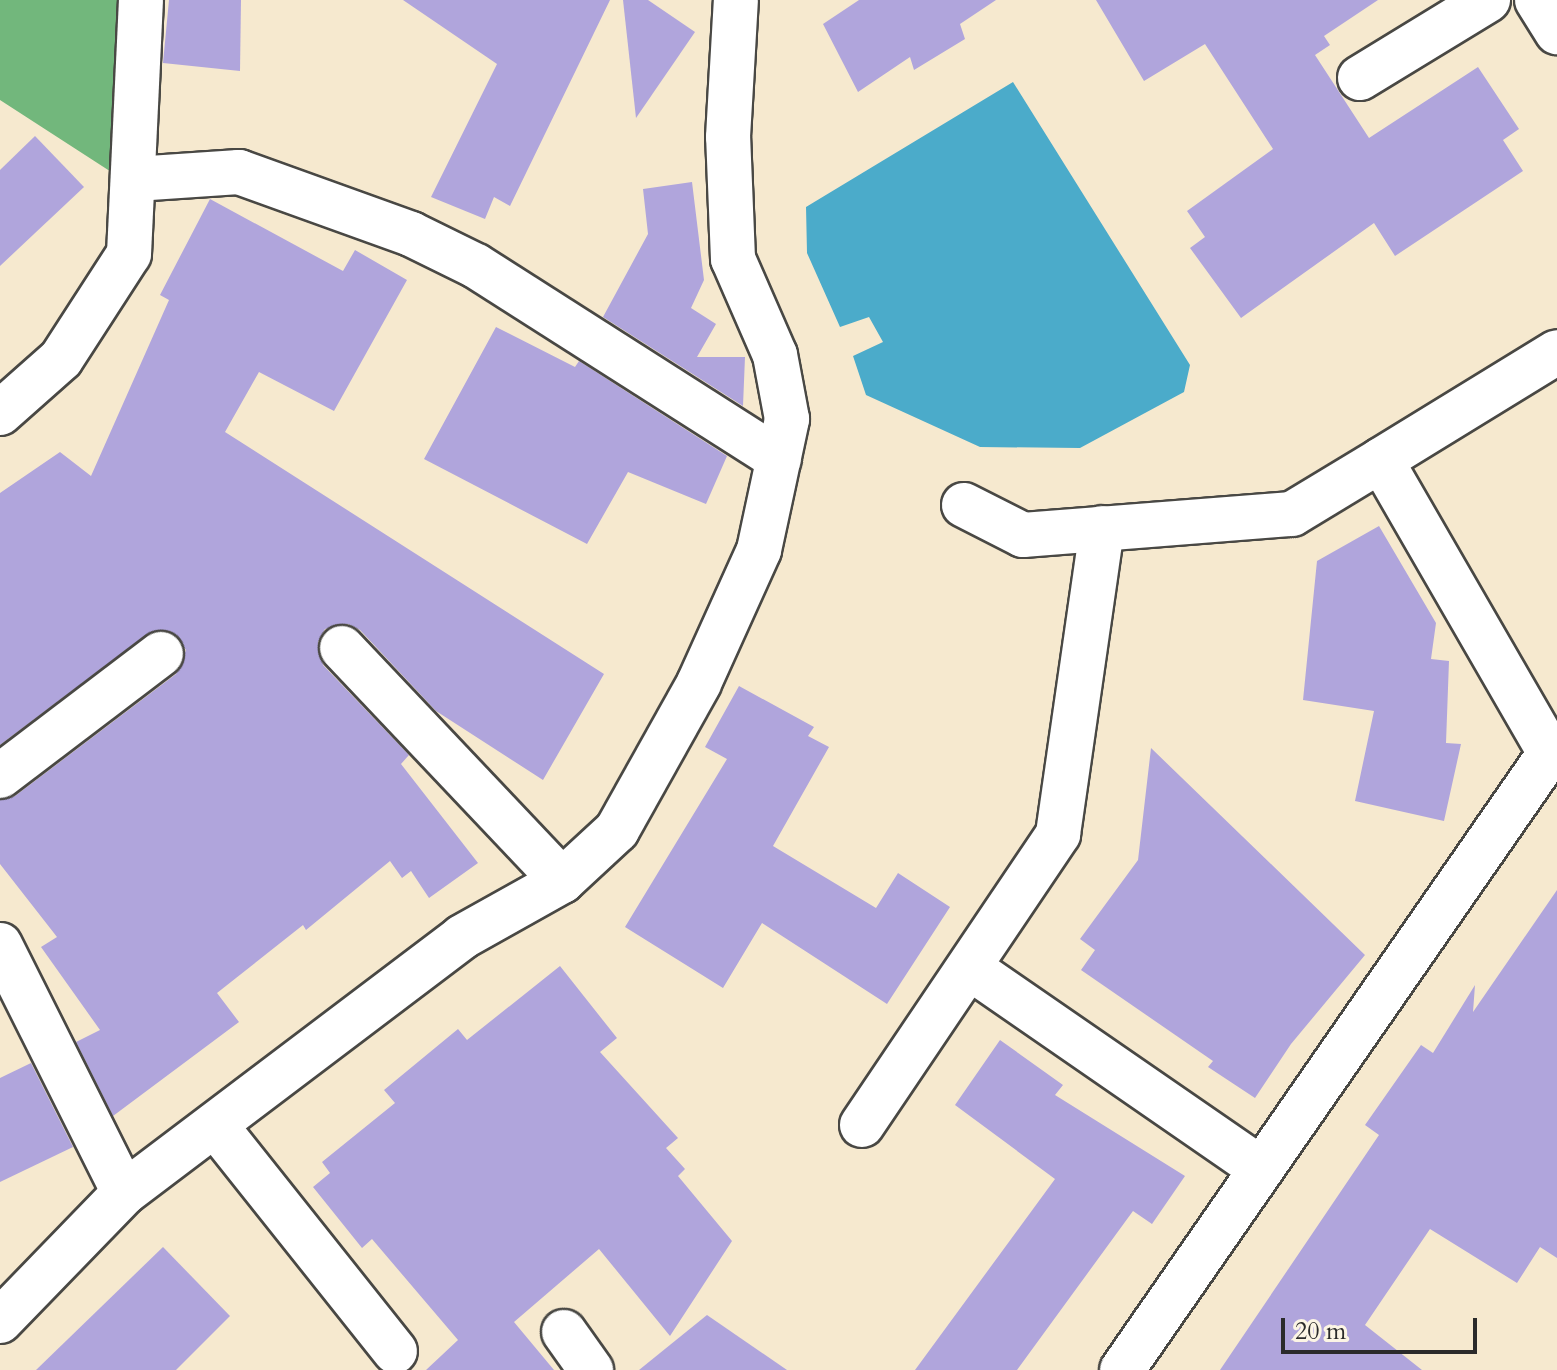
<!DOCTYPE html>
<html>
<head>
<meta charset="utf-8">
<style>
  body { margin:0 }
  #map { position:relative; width:1557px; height:1370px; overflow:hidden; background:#f6e9cf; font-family:Cardo,serif }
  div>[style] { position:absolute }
  .forest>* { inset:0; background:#72b77c }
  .water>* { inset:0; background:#4babca }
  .building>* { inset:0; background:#b0a5dc }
  .roads { filter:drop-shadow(2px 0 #494844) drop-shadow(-2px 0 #494844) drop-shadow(0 2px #494844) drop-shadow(0 -2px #494844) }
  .minor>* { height:44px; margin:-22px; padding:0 22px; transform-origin:22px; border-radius:22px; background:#fff }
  span { translate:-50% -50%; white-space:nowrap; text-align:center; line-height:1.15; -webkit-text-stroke:8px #fcf5e5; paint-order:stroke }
  .scale { position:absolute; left:1281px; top:1318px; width:196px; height:36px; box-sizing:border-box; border:4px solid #2b2b2b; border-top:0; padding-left:10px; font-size:24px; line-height:28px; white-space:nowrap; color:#2b2b2b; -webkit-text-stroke:6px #fcf5e5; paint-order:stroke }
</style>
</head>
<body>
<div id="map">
  <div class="forest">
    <i style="clip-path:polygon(0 0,119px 0,114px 107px,119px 177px,0 100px)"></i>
  </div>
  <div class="water">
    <i style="clip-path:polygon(1013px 82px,1190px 365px,1184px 392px,1080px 448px,980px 447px,866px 395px,853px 356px,883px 342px,869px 317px,840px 327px,807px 253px,806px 207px)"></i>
  </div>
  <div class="building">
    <i style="clip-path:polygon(169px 0,241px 0,240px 71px,163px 63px)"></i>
    <i style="clip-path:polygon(403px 0,610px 0,510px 206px,494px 197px,485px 219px,431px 197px,497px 64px)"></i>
    <i style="clip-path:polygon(623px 0,648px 0,695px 32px,636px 118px)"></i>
    <i style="clip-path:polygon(859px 0,996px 0,960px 24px,965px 39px,914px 70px,910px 57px,858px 92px,823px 24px)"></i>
    <i style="clip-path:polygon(1096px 0,1378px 0,1324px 36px,1330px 45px,1315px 55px,1369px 138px,1478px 67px,1519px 129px,1503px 140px,1523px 171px,1395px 256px,1374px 223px,1241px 318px,1190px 248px,1205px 237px,1187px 211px,1273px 149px,1205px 44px,1144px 81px)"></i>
    <i style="clip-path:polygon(35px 136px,84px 187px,0 266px,0 170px)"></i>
    <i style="clip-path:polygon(692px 182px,704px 280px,691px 308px,716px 324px,697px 357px,745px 357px,743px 406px,603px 317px,648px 234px,643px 189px)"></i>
    <i style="clip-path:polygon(210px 199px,343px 271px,355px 250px,407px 280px,334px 411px,259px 372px,225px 432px,604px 674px,543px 780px,436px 711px,360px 630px,348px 624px,325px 629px,318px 642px,323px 665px,409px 755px,401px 764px,478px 863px,429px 898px,411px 871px,402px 878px,390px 861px,306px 930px,303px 925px,217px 993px,239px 1022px,113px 1116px,76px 1042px,100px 1030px,41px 947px,57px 937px,0 864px,0 800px,15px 796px,176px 674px,186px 650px,170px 631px,147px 634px,0 745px,0 493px,60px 452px,91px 476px,169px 300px,160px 295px)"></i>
    <i style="clip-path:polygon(496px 327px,575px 367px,579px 361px,727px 456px,706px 504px,628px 472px,587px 544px,424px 459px)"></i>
    <i style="clip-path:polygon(1379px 526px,1436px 623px,1431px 659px,1449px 661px,1446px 743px,1461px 744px,1444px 821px,1355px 801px,1374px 711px,1303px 700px,1317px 561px)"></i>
    <i style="clip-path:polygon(739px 686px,814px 727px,808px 736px,829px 747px,773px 846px,876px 908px,898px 873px,950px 907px,887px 1004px,762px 923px,723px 988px,625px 927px,727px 759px,705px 747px)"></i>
    <i style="clip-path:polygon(1151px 748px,1365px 955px,1291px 1044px,1255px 1098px,1208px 1067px,1213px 1061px,1081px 970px,1095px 950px,1080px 939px,1138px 860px)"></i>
    <i style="clip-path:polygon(1557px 890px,1557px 1258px,1540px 1247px,1517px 1283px,1430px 1229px,1365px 1325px,1422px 1370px,1220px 1370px,1379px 1135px,1365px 1125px,1421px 1045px,1433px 1053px,1475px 985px,1473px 1012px)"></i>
    <i style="clip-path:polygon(560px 966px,617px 1038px,600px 1052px,678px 1138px,666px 1148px,685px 1169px,678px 1176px,732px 1241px,670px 1336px,599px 1249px,514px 1322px,554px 1370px,426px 1370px,458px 1340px,372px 1239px,362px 1248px,313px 1187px,330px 1173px,322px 1162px,395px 1103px,384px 1090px,458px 1029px,467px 1040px)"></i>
    <i style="clip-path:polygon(1000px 1040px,1063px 1085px,1055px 1095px,1185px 1176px,1152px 1224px,1133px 1211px,1017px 1370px,915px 1370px,1055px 1179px,955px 1105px)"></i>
    <i style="clip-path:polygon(31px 1063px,73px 1147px,0 1182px,0 1078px)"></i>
    <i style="clip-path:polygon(163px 1247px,230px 1316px,176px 1370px,36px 1370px)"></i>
    <i style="clip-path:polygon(707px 1315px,787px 1370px,639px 1370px)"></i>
  </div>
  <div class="roads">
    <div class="minor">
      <i style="left:1537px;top:0;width:38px;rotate:58deg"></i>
      <i style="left:1360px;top:78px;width:150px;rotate:-31.4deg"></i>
      <i style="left:135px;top:179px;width:104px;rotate:-3.9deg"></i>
      <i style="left:239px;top:172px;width:183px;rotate:19.8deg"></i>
      <i style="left:411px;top:234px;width:72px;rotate:26.2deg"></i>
      <i style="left:476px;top:266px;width:359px;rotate:32.5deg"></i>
      <i style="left:0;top:413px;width:81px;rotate:-41.5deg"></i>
      <i style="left:61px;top:359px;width:125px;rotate:-57.1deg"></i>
      <i style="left:129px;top:254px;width:254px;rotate:-87.3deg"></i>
      <i style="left:964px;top:505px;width:66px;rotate:27deg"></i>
      <i style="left:1023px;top:535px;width:270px;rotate:-4.5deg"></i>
      <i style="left:1292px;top:514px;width:104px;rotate:-31.2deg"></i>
      <i style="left:342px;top:648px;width:320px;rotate:46.6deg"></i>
      <i style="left:0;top:776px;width:202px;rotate:-37.2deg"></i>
      <i style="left:0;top:945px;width:277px;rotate:63.4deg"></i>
      <i style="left:970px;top:968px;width:354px;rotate:34.6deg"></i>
      <i style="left:215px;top:1125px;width:289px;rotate:51.5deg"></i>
      <i style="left:862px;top:1125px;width:351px;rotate:-56deg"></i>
      <i style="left:1058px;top:834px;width:309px;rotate:-81.8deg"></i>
      <i style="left:0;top:1321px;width:178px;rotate:-45.9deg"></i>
      <i style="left:124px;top:1193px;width:424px;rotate:-37.1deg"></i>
      <i style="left:462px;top:937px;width:115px;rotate:-29.2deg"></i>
      <i style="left:562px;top:881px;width:75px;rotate:-42.8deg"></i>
      <i style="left:617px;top:830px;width:168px;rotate:-60.8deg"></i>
      <i style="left:699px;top:683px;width:146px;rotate:-65.7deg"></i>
      <i style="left:759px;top:550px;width:134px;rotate:-77.9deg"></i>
      <i style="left:787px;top:419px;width:65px;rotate:-100.6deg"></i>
      <i style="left:775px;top:355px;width:105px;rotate:-113.6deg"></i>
      <i style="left:733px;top:259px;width:122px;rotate:-92.3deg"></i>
      <i style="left:728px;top:137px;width:137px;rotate:-86.7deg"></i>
      <i style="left:564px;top:1332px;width:47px;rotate:54.6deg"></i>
      <i style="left:1122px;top:1370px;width:751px;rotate:-55.25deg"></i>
      <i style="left:1550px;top:753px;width:338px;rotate:-120deg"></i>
      <i style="left:1381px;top:460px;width:206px;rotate:-31.5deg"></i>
    </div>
  </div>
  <div class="scale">20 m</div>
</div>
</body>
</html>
